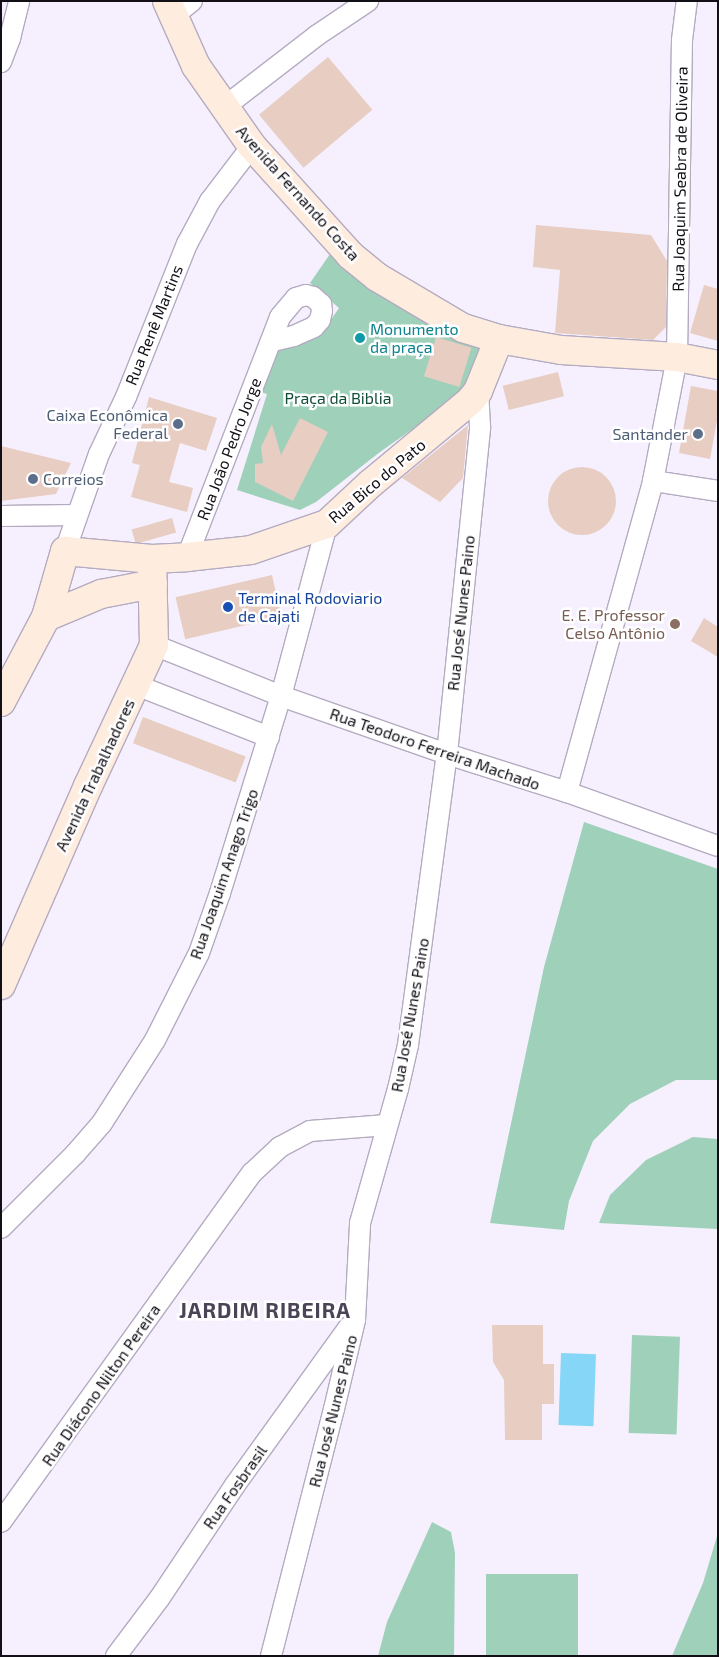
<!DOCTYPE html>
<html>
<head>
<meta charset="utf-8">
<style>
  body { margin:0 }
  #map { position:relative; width:719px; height:1657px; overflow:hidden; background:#f6f0fe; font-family:"Exo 2",sans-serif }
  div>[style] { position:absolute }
  .green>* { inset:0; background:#9fd0b9; transform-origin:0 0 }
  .water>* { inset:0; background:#86d6f7; transform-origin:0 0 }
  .building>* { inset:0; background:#e7cdc2; transform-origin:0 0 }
  .round { border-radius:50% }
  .roads { filter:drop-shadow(1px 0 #b4abc1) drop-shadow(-1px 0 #b4abc1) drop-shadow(0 1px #b4abc1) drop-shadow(0 -1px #b4abc1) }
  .street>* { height:20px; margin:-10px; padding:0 10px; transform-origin:10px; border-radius:10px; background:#fff }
  .secondary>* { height:28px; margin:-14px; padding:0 14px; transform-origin:14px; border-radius:14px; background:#feeddf }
  .dots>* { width:14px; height:14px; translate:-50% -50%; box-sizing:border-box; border:2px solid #fff; border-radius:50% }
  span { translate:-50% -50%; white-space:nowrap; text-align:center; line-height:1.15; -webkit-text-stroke:5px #fff; paint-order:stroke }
  .street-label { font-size:16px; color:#130f17 }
  .culture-label { font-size:16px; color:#0d838f }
  .left { translate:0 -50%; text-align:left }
  .park-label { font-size:16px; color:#104e38 }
  .service-label { font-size:16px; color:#4e5e75 }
  .right { translate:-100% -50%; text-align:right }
  .transit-label { font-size:16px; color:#164399 }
  .education-label { font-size:16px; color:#785e54 }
  .district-label { font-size:21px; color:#4b4356; font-weight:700; letter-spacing:1px }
  .frame { position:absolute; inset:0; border:2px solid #130f17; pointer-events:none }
</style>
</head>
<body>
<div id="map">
  <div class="green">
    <i style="clip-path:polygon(330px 254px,368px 289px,479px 348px,476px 365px,465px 392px,380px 452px,316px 502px,300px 510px,237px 490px,267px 394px,257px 391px,279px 345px,323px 331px,339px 308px,310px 283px)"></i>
    <i style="clip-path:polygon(584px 822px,718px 869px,718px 1080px,676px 1080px,630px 1104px,593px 1141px,569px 1201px,564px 1230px,490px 1223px,544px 967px)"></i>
    <i style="clip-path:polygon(693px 1137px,718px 1139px,718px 1229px,599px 1223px,610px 1195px,646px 1160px)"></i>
    <i style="left:632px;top:1335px;width:48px;height:98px;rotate:2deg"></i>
    <i style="clip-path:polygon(432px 1522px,451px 1532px,455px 1553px,454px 1656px,378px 1656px,387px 1622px)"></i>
    <i style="clip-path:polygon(718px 1533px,718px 1656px,672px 1656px,703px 1583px)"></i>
    <i style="left:486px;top:1574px;width:92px;height:82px"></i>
  </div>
  <div class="water">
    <i style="left:561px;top:1353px;width:35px;height:72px;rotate:2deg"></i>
  </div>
  <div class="building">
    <i style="left:328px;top:57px;width:69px;height:90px;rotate:50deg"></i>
    <i style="clip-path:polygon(536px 225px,651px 235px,667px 261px,666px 327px,653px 340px,555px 333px,560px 270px,533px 267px)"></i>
    <i style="clip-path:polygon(704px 285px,718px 289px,718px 341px,690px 333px)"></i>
    <i style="left:436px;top:337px;width:37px;height:41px;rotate:17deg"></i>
    <i style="left:558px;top:372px;width:25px;height:57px;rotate:76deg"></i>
    <i style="clip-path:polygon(691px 386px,718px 391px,718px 415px,710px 459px,679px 453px)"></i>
    <i style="clip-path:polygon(149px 397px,217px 418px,206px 451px,180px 443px,169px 482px,193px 488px,187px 512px,131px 497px,140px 465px,132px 463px)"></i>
    <i style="clip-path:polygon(300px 418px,328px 432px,293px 501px,255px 482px,255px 464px,263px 463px,261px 447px,272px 424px,281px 455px)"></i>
    <i style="clip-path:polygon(468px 425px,463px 478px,440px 502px,402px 478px)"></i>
    <i style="clip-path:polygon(1px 446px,71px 463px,56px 494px,1px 501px)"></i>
    <i class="round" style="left:548px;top:467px;width:68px;height:68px"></i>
    <i style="left:172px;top:518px;width:15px;height:42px;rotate:74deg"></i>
    <i style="left:272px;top:575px;width:43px;height:99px;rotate:77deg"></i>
    <i style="clip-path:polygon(704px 618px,718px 627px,718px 657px,691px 641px)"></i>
    <i style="left:143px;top:717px;width:110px;height:28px;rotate:21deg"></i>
    <i style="clip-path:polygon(492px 1325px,543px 1325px,543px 1364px,554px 1364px,554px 1404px,542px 1404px,542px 1440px,505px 1440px,504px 1380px,493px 1362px)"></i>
  </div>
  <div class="roads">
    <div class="street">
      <i style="left:173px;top:16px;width:24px;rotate:-38deg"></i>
      <i style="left:1px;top:62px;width:26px;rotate:-69deg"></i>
      <i style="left:10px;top:38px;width:38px;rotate:-76deg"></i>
      <i style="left:223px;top:108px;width:118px;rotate:-37.7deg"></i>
      <i style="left:316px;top:36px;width:63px;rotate:-33.9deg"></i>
      <i style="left:653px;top:481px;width:66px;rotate:8.7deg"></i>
      <i style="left:1px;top:516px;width:75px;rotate:-0.8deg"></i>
      <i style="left:65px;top:551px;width:103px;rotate:-70.7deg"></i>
      <i style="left:99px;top:454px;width:63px;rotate:-64.7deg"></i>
      <i style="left:126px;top:397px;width:165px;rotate:-68.3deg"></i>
      <i style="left:187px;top:244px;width:49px;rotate:-61.9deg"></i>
      <i style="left:210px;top:201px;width:69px;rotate:-52.6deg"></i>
      <i style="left:187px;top:557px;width:257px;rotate:-68.8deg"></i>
      <i style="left:280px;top:317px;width:25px;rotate:-50deg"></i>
      <i style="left:296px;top:298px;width:10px;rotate:-17deg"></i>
      <i style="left:306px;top:295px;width:7px;rotate:16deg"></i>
      <i style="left:313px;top:297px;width:11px;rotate:41deg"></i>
      <i style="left:321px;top:304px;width:7px;rotate:82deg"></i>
      <i style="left:322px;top:311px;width:9px;rotate:103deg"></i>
      <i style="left:320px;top:320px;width:9px;rotate:131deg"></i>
      <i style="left:314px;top:327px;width:22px;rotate:156deg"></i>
      <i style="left:294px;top:336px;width:23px;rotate:167deg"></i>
      <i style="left:154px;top:645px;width:137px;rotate:21.9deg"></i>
      <i style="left:281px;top:696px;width:176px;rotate:19.3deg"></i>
      <i style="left:447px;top:754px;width:126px;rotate:17.6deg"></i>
      <i style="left:567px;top:792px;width:160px;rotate:19.7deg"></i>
      <i style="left:136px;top:685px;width:143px;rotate:21.4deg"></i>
      <i style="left:567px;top:792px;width:323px;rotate:-74.5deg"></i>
      <i style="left:653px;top:481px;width:126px;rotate:-79deg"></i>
      <i style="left:677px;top:357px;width:317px;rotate:-89.1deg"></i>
      <i style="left:682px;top:40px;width:39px;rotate:-83deg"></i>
      <i style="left:1px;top:1228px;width:105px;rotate:-45deg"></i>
      <i style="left:75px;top:1154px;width:41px;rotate:-48.9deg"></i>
      <i style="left:102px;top:1123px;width:98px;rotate:-57.4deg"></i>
      <i style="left:155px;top:1040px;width:97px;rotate:-63.2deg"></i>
      <i style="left:199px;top:953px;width:64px;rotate:-70.7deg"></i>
      <i style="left:220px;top:893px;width:206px;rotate:-72.8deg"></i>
      <i style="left:281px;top:696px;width:178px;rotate:-75deg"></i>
      <i style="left:1px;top:1522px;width:430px;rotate:-54.3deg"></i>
      <i style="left:252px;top:1173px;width:38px;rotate:-43deg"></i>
      <i style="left:280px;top:1147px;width:34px;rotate:-28deg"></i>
      <i style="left:310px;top:1131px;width:77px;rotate:-4.5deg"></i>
      <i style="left:116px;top:1656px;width:71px;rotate:-53deg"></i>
      <i style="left:159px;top:1599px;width:137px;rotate:-56.3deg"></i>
      <i style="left:235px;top:1485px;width:195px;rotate:-54.2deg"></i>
      <i style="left:271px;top:1656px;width:255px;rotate:-75.7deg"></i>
      <i style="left:334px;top:1409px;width:91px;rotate:-76.7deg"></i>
      <i style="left:355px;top:1320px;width:97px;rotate:-87deg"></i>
      <i style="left:360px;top:1223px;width:139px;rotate:-74.2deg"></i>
      <i style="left:398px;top:1089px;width:45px;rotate:-77.2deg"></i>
      <i style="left:408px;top:1045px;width:294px;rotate:-82.4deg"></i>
      <i style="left:447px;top:754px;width:329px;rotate:-84.2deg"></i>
      <i style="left:480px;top:427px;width:36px;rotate:-93deg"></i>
    </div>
    <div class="secondary">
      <i style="left:167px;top:1px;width:71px;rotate:66deg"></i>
      <i style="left:196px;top:66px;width:98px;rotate:55deg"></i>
      <i style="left:252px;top:146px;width:147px;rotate:48deg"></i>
      <i style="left:350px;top:255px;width:35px;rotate:39deg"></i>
      <i style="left:377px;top:277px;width:100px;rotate:30.7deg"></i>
      <i style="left:463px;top:328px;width:38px;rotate:17deg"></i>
      <i style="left:499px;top:339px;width:63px;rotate:10.1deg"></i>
      <i style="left:561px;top:350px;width:116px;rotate:3.5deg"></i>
      <i style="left:677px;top:357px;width:42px;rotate:11deg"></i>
      <i style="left:46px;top:617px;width:60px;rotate:-22.7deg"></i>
      <i style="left:101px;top:594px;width:53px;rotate:-10.9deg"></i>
      <i style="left:1px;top:702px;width:96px;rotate:-62.1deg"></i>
      <i style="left:46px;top:617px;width:69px;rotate:-73.9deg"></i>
      <i style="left:65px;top:551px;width:87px;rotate:5.3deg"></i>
      <i style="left:152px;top:559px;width:35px;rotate:-3deg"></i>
      <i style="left:187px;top:557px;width:64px;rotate:-6.2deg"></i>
      <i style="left:251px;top:550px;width:80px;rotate:-18.9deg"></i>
      <i style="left:327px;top:524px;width:59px;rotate:-42.9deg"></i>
      <i style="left:370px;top:484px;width:130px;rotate:-39.7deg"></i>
      <i style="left:470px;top:401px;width:13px;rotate:-51deg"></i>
      <i style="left:478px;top:391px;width:56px;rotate:-68deg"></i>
      <i style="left:1px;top:985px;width:217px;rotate:-66.4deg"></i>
      <i style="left:88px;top:786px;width:156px;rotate:-64.9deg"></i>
      <i style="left:154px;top:645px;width:86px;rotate:-91.3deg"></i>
    </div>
  </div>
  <div class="dots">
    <i style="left:360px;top:338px;background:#0f9aa8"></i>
    <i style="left:178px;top:424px;background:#5c6f8a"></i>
    <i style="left:698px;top:434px;background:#5c6f8a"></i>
    <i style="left:33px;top:479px;background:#5c6f8a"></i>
    <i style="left:228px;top:607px;background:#1a4fb4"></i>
    <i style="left:675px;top:624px;background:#8d6e63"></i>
  </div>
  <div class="street-label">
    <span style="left:680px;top:179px;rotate:-89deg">Rua Joaquim Seabra de Oliveira</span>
    <span style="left:298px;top:193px;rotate:48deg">Avenida Fernando Costa</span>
    <span style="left:154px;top:325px;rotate:-68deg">Rua Renê Martins</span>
    <span style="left:229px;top:449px;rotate:-69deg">Rua João Pedro Jorge</span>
    <span style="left:377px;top:481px;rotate:-40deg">Rua Bico do Pato</span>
    <span style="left:461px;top:613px;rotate:-84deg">Rua José Nunes Paino</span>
    <span style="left:435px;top:749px;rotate:19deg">Rua Teodoro Ferreira Machado</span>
    <span style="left:95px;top:775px;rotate:-65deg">Avenida Trabalhadores</span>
    <span style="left:224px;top:874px;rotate:-71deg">Rua Joaquim Anago Trigo</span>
    <span style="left:410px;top:1015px;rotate:-80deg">Rua José Nunes Paino</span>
    <span style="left:101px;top:1385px;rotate:-55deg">Rua Diácono Nilton Pereira</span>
    <span style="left:333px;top:1411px;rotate:-76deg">Rua José Nunes Paino</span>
    <span style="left:235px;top:1487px;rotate:-55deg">Rua Fosbrasil</span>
  </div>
  <div class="culture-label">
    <span class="left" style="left:370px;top:338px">Monumento<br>da praça</span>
  </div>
  <div class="park-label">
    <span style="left:338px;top:398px">Praça da Biblia</span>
  </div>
  <div class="service-label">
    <span class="right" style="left:168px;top:424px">Caixa Econômica<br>Federal</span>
    <span class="right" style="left:688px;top:434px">Santander</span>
    <span class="left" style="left:43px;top:479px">Correios</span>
  </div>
  <div class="transit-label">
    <span class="left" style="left:238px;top:607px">Terminal Rodoviario<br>de Cajati</span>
  </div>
  <div class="education-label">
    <span class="right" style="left:665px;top:624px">E. E. Professor<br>Celso Antônio</span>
  </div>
  <div class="district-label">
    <span style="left:265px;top:1310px">JARDIM RIBEIRA</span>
  </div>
  <div class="frame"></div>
</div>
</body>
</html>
